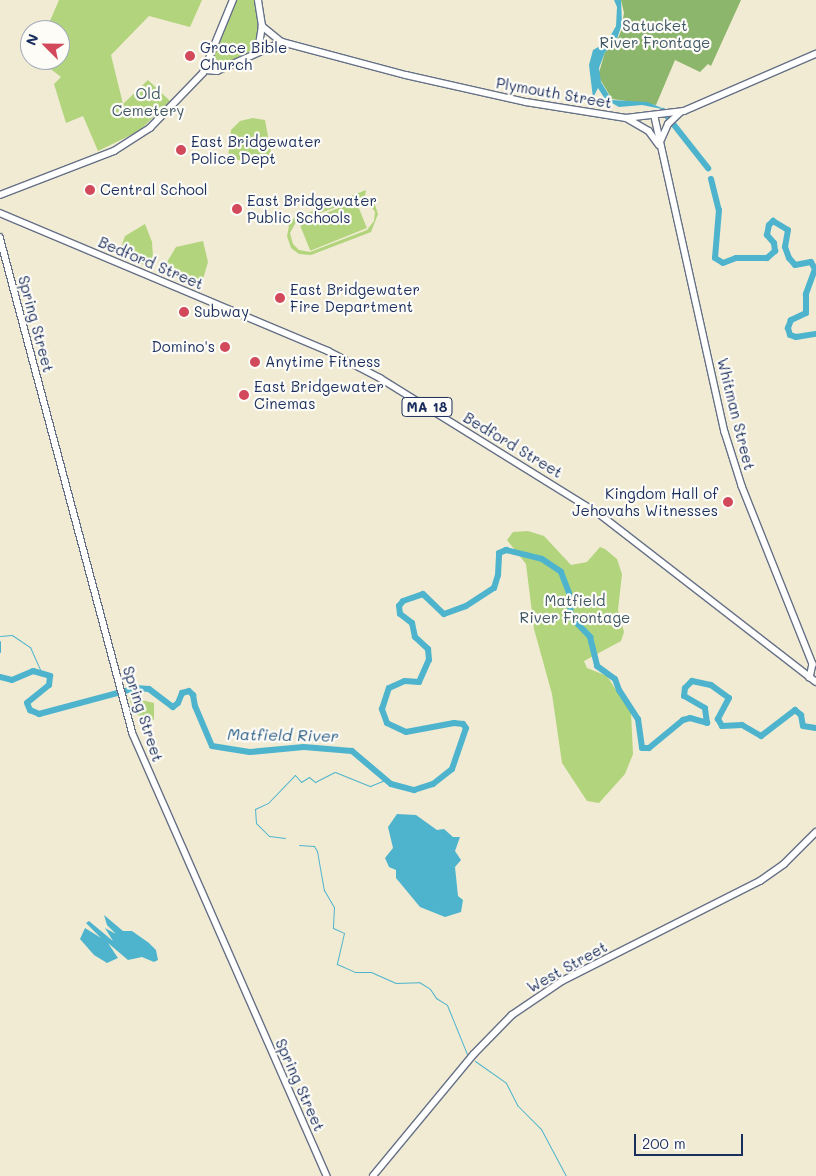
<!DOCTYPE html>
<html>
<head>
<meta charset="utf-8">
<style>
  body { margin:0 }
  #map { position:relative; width:816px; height:1176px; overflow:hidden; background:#f1ebd3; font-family:Mali,sans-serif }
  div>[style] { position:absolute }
  .green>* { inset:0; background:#b1d47d; transform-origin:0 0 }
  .forest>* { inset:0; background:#8cb66c }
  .water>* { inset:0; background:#4eb4cd }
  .stream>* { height:1px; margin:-0.5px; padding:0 0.5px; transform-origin:0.5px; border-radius:0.5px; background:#4eb4cd }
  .river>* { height:6px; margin:-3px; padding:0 3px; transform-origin:3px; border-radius:3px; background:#4eb4cd }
  .roads { filter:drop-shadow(1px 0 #667187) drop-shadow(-1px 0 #667187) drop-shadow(0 1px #667187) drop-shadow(0 -1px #667187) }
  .major>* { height:5.5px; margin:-2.75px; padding:0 2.75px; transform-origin:2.75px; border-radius:2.75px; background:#fff }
  .dots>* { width:14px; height:14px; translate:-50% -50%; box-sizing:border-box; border:2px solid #fdfcf7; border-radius:50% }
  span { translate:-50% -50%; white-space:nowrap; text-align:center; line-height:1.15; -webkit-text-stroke:4.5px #fdfcf7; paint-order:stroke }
  .shield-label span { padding:1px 4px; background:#fdfcf7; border:1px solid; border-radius:4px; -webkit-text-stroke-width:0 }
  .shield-label { font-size:14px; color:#1b2f5e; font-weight:700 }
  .park-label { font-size:15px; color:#405866 }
  .poi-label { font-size:15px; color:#1b2f5e }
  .left { translate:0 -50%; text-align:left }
  .right { translate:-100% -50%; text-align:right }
  .street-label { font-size:15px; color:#1b2f5e }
  .water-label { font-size:16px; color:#2d5e85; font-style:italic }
  .north { position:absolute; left:20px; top:20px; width:50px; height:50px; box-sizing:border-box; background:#fdfcf7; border:1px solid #a3aaba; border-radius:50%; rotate:293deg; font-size:14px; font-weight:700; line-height:20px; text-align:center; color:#1b2f5e }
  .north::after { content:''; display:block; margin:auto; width:18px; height:22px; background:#d1495b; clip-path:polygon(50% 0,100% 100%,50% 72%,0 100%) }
  .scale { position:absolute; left:634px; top:1134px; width:109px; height:22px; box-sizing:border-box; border:2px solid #1b2f5e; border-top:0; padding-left:6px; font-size:15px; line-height:18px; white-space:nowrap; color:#1b2f5e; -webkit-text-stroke:4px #fdfcf7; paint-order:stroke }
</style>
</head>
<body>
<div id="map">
  <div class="green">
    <i style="clip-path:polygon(59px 0,202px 0,190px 27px,149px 16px,111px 55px,123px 104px,148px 80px,170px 101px,139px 131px,98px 151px,83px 116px,66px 123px,54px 84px,61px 77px,39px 60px,60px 60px,60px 30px,46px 30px)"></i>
    <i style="clip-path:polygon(235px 0,256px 0,259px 29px,258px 43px,252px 51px,214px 69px,210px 64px)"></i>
    <i style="clip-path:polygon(253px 118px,265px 120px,271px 153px,267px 159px,251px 162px,228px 158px,231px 130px,240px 121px)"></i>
    <i style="clip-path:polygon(evenodd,366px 190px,365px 196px,374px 202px,378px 214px,371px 232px,311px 255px,299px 254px,291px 248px,287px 236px,289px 226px,285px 222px,366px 190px,358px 199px,369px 203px,375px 212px,374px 221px,367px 230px,310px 252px,299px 250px,293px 244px,290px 233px,296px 222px,358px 199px)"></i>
    <i style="left:356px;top:201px;width:29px;height:61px;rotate:68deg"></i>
    <i style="clip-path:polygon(145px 224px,152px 242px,153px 258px,148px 267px,126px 257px,120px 250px,125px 236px)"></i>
    <i style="clip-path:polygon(203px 241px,208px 262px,203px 279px,194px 285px,161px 272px,176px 247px)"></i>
    <i style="clip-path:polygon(528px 531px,544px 536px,571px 565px,587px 562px,600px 547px,605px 549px,617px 559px,622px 574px,618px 610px,624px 632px,621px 641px,584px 661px,587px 668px,607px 676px,631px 713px,633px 754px,625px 774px,599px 803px,587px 801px,562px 763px,552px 694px,534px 629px,526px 564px,507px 540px,513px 532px)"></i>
    <i style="clip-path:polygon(129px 697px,154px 703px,154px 720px,134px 714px)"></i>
  </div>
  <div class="forest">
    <i style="clip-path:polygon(621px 0,741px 0,711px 66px,708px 64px,700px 72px,675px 60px,656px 105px,612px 99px,598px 76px,605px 52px,615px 45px,621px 31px,624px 13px)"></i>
  </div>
  <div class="water">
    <i style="clip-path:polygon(614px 0,621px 0,622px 24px,615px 45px,605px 52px,599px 68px,601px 82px,612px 100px,647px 102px,667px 110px,642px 105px,619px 107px,605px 99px,598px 88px,593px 98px,589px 65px,593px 50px,607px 42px,616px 26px,617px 7px)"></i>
    <i style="clip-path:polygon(397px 814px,416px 815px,437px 830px,444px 829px,453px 837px,460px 837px,455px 851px,461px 860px,455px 867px,458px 896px,463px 900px,461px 912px,445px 917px,420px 907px,396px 878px,396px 870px,389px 867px,385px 858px,393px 848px,388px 827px)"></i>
    <i style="clip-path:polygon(104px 915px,123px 931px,132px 931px,149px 943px,156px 950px,158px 960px,154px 962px,142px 957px,128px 960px,108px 943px,118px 958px,107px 963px,94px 955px,80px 939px,85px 928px,101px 938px,86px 923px,89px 921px,113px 941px,105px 928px,116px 934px,107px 925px)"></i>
  </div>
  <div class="stream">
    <i style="left:0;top:636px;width:12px;rotate:-5deg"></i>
    <i style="left:12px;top:635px;width:22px;rotate:34deg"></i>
    <i style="left:30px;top:647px;width:27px;rotate:66deg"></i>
    <i style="left:0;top:641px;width:11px;rotate:90deg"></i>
    <i style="left:285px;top:838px;width:16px;rotate:-173deg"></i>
    <i style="left:269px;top:836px;width:18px;rotate:-135deg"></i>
    <i style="left:256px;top:823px;width:14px;rotate:-94deg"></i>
    <i style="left:255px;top:809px;width:14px;rotate:-25deg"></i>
    <i style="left:268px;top:803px;width:39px;rotate:-46deg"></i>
    <i style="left:295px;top:775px;width:9px;rotate:49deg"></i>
    <i style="left:301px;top:782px;width:9px;rotate:-32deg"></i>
    <i style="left:309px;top:777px;width:8px;rotate:40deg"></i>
    <i style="left:315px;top:782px;width:22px;rotate:-27deg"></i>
    <i style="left:335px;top:772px;width:38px;rotate:22deg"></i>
    <i style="left:370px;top:786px;width:18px;rotate:-22deg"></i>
    <i style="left:299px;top:845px;width:15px;rotate:4deg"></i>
    <i style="left:314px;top:846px;width:6px;rotate:59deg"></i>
    <i style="left:317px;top:851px;width:40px;rotate:80deg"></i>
    <i style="left:324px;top:890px;width:20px;rotate:60deg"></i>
    <i style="left:334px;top:907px;width:21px;rotate:93deg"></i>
    <i style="left:333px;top:928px;width:12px;rotate:24deg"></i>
    <i style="left:344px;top:933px;width:32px;rotate:103deg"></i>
    <i style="left:337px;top:964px;width:20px;rotate:24deg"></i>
    <i style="left:355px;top:972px;width:16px"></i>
    <i style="left:371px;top:972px;width:27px;rotate:24deg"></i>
    <i style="left:396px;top:983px;width:23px;rotate:-2deg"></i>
    <i style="left:419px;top:982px;width:13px;rotate:32deg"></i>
    <i style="left:430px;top:989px;width:11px;rotate:56deg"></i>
    <i style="left:436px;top:998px;width:13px;rotate:32deg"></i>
    <i style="left:447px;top:1005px;width:53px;rotate:67.8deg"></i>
    <i style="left:475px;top:1061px;width:38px;rotate:35deg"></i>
    <i style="left:506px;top:1083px;width:25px;rotate:63deg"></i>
    <i style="left:517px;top:1105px;width:34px;rotate:45deg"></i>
    <i style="left:541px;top:1129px;width:53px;rotate:62deg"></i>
  </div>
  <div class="river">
    <i style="left:663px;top:111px;width:73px;rotate:51.7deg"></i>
    <i style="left:711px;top:179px;width:32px;rotate:76deg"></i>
    <i style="left:719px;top:210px;width:48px;rotate:94.8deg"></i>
    <i style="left:715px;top:258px;width:9px;rotate:32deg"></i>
    <i style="left:723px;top:263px;width:14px;rotate:-21deg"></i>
    <i style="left:736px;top:258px;width:31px"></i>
    <i style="left:767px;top:258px;width:11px;rotate:-41deg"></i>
    <i style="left:775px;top:251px;width:8px;rotate:-97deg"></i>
    <i style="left:774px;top:243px;width:11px;rotate:-131deg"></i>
    <i style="left:767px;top:235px;width:10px;rotate:-79deg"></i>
    <i style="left:769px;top:225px;width:6px;rotate:-45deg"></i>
    <i style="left:773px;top:221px;width:17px;rotate:31deg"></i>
    <i style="left:788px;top:230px;width:17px;rotate:100deg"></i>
    <i style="left:785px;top:247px;width:12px;rotate:70deg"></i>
    <i style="left:789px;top:258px;width:9px;rotate:49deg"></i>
    <i style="left:795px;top:265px;width:16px;rotate:-11deg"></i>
    <i style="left:811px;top:262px;width:8px;rotate:60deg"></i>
    <i style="left:815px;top:269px;width:27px;rotate:110deg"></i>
    <i style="left:806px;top:294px;width:19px;rotate:90deg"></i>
    <i style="left:806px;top:313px;width:17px;rotate:155deg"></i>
    <i style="left:791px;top:320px;width:9px;rotate:111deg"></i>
    <i style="left:788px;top:328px;width:7px;rotate:74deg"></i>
    <i style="left:790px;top:335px;width:6px;rotate:18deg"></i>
    <i style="left:796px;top:337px;width:20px;rotate:-9deg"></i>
    <i style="left:0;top:677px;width:12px;rotate:14deg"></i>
    <i style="left:12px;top:680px;width:23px;rotate:-23deg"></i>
    <i style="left:33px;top:671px;width:18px;rotate:16deg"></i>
    <i style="left:50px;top:676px;width:9px;rotate:96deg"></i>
    <i style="left:49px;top:685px;width:28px;rotate:141deg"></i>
    <i style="left:27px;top:703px;width:8px;rotate:67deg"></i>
    <i style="left:30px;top:710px;width:10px;rotate:24deg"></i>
    <i style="left:39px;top:714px;width:100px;rotate:-15deg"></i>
    <i style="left:136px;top:688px;width:13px;rotate:4deg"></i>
    <i style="left:149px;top:689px;width:30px;rotate:37deg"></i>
    <i style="left:173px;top:707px;width:6px;rotate:-39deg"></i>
    <i style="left:178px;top:703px;width:11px;rotate:-68deg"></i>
    <i style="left:182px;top:693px;width:7px;rotate:-16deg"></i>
    <i style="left:189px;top:691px;width:6px;rotate:45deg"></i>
    <i style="left:193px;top:695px;width:11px;rotate:80deg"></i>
    <i style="left:195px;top:706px;width:43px;rotate:67deg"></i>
    <i style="left:212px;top:746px;width:38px;rotate:9deg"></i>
    <i style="left:250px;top:752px;width:54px;rotate:-5.3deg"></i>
    <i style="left:304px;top:747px;width:48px;rotate:4.8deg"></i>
    <i style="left:352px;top:751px;width:51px;rotate:40.2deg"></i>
    <i style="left:391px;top:784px;width:24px;rotate:15deg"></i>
    <i style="left:414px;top:790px;width:20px;rotate:-18deg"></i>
    <i style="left:433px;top:784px;width:24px;rotate:-38deg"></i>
    <i style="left:452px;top:769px;width:43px;rotate:-71.1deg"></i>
    <i style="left:466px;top:728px;width:5px;rotate:-127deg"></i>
    <i style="left:463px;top:724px;width:9px;rotate:-174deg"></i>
    <i style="left:454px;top:723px;width:49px;rotate:169.4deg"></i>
    <i style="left:406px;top:732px;width:21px;rotate:-155deg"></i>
    <i style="left:387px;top:723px;width:15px;rotate:-110deg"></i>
    <i style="left:382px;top:709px;width:22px;rotate:-72deg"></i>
    <i style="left:389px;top:688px;width:17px;rotate:-24deg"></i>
    <i style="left:405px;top:681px;width:14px;rotate:4deg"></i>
    <i style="left:419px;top:682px;width:24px;rotate:-66deg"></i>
    <i style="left:429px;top:660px;width:11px;rotate:-95deg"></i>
    <i style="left:428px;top:649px;width:18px;rotate:-137deg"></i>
    <i style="left:415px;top:637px;width:14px;rotate:-102deg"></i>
    <i style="left:412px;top:623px;width:15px;rotate:-143deg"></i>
    <i style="left:400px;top:614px;width:8px;rotate:-97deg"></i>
    <i style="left:399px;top:606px;width:6px;rotate:-51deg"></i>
    <i style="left:403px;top:601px;width:21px;rotate:-19deg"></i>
    <i style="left:423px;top:594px;width:29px;rotate:44deg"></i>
    <i style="left:444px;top:614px;width:23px;rotate:-20deg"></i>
    <i style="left:466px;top:606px;width:33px;rotate:-33deg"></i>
    <i style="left:494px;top:588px;width:14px;rotate:-73deg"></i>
    <i style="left:498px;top:575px;width:22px;rotate:-87deg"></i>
    <i style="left:499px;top:553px;width:8px;rotate:-23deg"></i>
    <i style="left:506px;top:550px;width:37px;rotate:14deg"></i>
    <i style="left:542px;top:559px;width:23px;rotate:34deg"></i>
    <i style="left:561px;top:572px;width:22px;rotate:69deg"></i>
    <i style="left:569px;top:593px;width:24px;rotate:85deg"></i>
    <i style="left:571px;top:617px;width:28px;rotate:46deg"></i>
    <i style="left:590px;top:637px;width:30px;rotate:76deg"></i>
    <i style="left:597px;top:666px;width:22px;rotate:36deg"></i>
    <i style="left:615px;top:679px;width:12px;rotate:70deg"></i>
    <i style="left:619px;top:690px;width:35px;rotate:57deg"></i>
    <i style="left:638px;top:719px;width:29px;rotate:82deg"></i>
    <i style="left:642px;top:748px;width:7px"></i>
    <i style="left:649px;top:748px;width:44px;rotate:-39.5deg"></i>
    <i style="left:683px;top:720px;width:7px;rotate:-16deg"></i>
    <i style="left:690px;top:718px;width:18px;rotate:16deg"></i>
    <i style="left:707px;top:723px;width:15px;rotate:-98deg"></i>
    <i style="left:705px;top:708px;width:24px;rotate:-150deg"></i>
    <i style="left:684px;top:696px;width:8px;rotate:-83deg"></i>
    <i style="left:685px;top:688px;width:10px;rotate:-45deg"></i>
    <i style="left:692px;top:681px;width:19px;rotate:12deg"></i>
    <i style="left:711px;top:685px;width:22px;rotate:36deg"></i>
    <i style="left:729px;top:698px;width:24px;rotate:118deg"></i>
    <i style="left:718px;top:719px;width:8px;rotate:60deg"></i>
    <i style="left:722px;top:726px;width:20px;rotate:-3deg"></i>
    <i style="left:742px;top:725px;width:22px;rotate:30deg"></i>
    <i style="left:761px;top:736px;width:43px;rotate:-37.4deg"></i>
    <i style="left:795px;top:710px;width:8px;rotate:40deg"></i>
    <i style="left:801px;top:715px;width:11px;rotate:80deg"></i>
    <i style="left:803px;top:726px;width:13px;rotate:9deg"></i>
  </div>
  <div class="roads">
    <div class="major">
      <i style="left:262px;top:26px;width:26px;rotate:39deg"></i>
      <i style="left:258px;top:51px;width:25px;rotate:-81deg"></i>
      <i style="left:262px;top:26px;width:26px;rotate:-99deg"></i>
      <i style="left:205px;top:70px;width:12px;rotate:5deg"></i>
      <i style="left:217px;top:71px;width:71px;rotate:-24deg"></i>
      <i style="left:282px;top:42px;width:128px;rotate:14.9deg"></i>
      <i style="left:406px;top:75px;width:123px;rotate:12.7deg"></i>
      <i style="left:526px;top:102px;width:101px;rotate:9.1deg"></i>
      <i style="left:626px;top:118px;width:58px;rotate:-6.9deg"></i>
      <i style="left:684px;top:111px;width:144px;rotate:-23.4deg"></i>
      <i style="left:655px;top:117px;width:323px;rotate:77.5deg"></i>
      <i style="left:725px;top:432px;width:57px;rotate:72.5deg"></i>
      <i style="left:742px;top:486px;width:192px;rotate:68.3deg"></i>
      <i style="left:813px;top:664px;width:14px;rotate:102deg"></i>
      <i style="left:628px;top:119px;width:24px;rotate:30deg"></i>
      <i style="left:649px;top:131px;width:17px;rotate:54deg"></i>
      <i style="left:661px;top:140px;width:17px;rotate:-66deg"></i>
      <i style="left:668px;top:124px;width:16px;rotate:-43deg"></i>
      <i style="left:0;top:195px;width:122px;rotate:-21.1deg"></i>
      <i style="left:114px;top:151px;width:43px;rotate:-32.6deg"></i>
      <i style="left:150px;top:128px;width:76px;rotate:-46.1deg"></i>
      <i style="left:203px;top:73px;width:79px;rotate:-67.7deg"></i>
      <i style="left:0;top:213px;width:356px;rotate:22.8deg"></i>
      <i style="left:328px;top:351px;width:59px;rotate:27.4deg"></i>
      <i style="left:380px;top:378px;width:260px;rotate:31.8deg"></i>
      <i style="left:601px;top:515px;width:272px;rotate:37.8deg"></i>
      <i style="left:0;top:237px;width:514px;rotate:75.02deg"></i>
      <i style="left:133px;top:734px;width:483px;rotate:66.3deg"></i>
      <i style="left:373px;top:1176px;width:158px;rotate:-50.4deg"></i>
      <i style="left:474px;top:1054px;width:54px;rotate:-45.7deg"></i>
      <i style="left:512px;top:1015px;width:60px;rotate:-34.2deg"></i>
      <i style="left:562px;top:981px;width:222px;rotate:-26.8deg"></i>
      <i style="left:760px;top:881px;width:29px;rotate:-35deg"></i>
      <i style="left:784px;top:864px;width:45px;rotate:-45deg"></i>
    </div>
  </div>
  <div class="dots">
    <i style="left:190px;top:56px;background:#d1495b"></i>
    <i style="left:181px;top:150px;background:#d1495b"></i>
    <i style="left:90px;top:190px;background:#d1495b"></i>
    <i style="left:237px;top:209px;background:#d1495b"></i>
    <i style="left:280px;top:298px;background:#d1495b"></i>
    <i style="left:184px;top:312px;background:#d1495b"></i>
    <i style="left:225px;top:347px;background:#d1495b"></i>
    <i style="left:255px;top:362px;background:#d1495b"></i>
    <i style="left:244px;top:395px;background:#d1495b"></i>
    <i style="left:728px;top:502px;background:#d1495b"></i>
  </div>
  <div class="shield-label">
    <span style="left:427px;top:407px">MA 18</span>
  </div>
  <div class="park-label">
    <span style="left:655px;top:34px">Satucket<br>River Frontage</span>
    <span style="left:148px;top:102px">Old<br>Cemetery</span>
    <span style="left:575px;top:609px">Matfield<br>River Frontage</span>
  </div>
  <div class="poi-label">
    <span class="left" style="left:200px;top:56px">Grace Bible<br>Church</span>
    <span class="left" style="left:191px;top:150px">East Bridgewater<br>Police Dept</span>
    <span class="left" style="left:100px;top:190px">Central School</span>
    <span class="left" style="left:247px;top:209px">East Bridgewater<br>Public Schools</span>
    <span class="left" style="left:290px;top:298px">East Bridgewater<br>Fire Department</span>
    <span class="left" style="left:194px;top:312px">Subway</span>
    <span class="right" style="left:215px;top:347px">Domino's</span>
    <span class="left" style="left:265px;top:362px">Anytime Fitness</span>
    <span class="left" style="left:254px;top:395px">East Bridgewater<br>Cinemas</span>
    <span class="right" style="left:718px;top:502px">Kingdom Hall of<br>Jehovahs Witnesses</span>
  </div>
  <div class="street-label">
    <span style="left:554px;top:93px;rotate:10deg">Plymouth Street</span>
    <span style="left:151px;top:263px;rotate:23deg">Bedford Street</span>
    <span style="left:36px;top:324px;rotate:75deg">Spring Street</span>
    <span style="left:736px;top:414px;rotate:76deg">Whitman Street</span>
    <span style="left:513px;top:445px;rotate:31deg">Bedford Street</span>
    <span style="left:143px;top:714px;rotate:72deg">Spring Street</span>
    <span style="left:567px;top:967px;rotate:-29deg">West Street</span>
    <span style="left:300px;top:1085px;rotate:66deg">Spring Street</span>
  </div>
  <div class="water-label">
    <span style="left:283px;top:735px;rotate:1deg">Matfield River</span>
  </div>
  <div class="north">N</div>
  <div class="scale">200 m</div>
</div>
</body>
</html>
